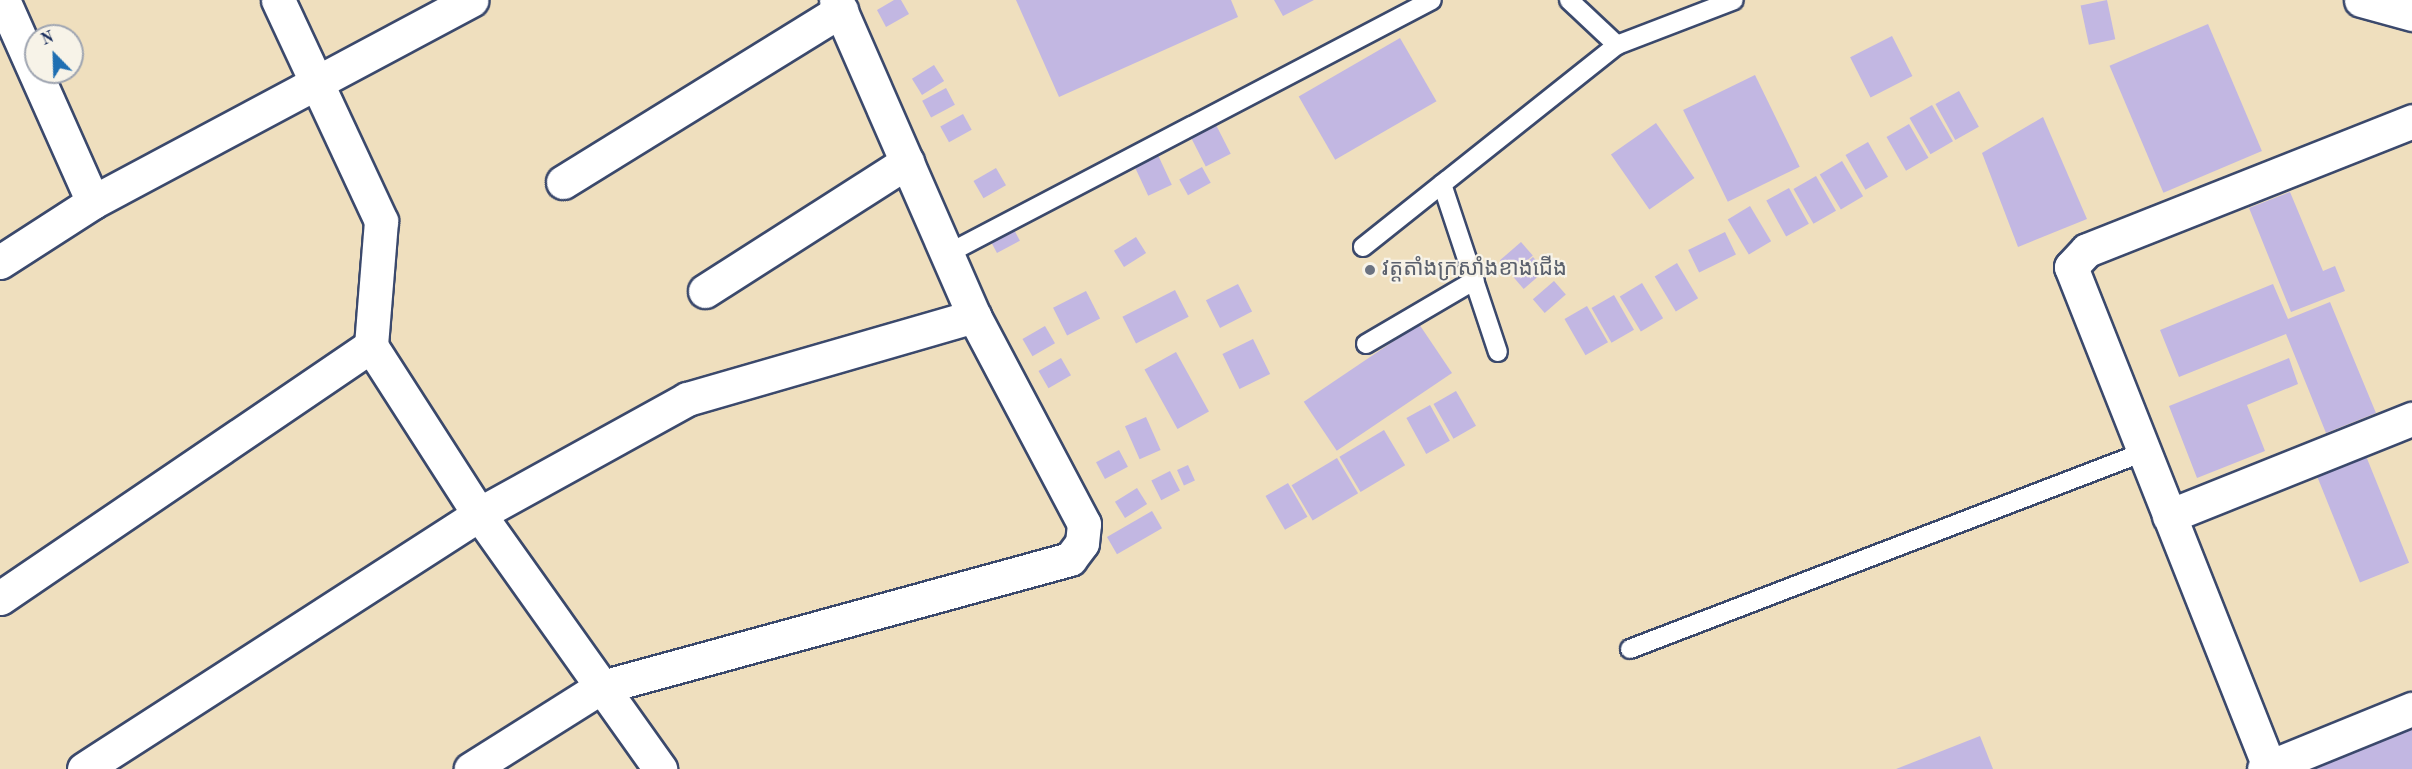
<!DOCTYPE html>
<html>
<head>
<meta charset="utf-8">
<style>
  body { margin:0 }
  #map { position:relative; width:2412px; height:769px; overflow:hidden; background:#efdfbe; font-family:"Old Standard TT","Noto Sans Khmer",serif }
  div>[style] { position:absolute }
  .building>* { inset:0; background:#c2b7e2; transform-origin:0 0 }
  .roads { filter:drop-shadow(2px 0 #3b496c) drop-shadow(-2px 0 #3b496c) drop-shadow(0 2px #3b496c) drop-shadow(0 -2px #3b496c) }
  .lane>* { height:18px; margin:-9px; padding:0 9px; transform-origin:9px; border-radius:9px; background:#fff }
  .street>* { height:33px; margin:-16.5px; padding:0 16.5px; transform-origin:16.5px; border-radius:16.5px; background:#fff }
  .dots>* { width:16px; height:16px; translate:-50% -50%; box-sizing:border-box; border:3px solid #f7f3e8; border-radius:50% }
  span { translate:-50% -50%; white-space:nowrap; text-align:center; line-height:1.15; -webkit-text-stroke:4.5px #f7f3e8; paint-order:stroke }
  .worship-label { font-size:22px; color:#5b616d }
  .left { translate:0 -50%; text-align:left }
  .north { position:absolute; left:24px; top:24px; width:60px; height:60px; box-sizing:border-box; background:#f7f3e8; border:2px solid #9fa5b1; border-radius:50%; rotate:337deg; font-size:16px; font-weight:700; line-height:24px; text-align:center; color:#1b2f5e }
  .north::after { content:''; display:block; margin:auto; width:21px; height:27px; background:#1f6fb2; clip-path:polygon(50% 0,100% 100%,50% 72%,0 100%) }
</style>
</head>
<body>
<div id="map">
  <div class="building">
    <i style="clip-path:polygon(894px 0,901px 0,909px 14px,886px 27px,877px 10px)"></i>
    <i style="clip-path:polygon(1016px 0,1231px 0,1238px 17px,1059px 97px)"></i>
    <i style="clip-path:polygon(1274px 0,1314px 0,1283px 16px)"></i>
    <i style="left:2107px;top:0;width:40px;height:27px;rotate:78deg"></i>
    <i style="left:2208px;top:24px;width:138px;height:107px;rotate:67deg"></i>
    <i style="left:1892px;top:36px;width:45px;height:47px;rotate:63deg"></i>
    <i style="left:1400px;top:38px;width:73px;height:117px;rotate:60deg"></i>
    <i style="left:934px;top:65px;width:19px;height:26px;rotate:58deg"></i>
    <i style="left:1755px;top:75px;width:102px;height:80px;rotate:64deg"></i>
    <i style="left:946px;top:88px;width:19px;height:27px;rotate:62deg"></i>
    <i style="left:1959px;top:91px;width:41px;height:27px;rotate:61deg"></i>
    <i style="left:1932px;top:105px;width:42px;height:26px;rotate:60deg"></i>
    <i style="left:963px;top:114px;width:18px;height:26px;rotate:61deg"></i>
    <i style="clip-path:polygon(2043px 117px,2087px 219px,2018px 247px,1982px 153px)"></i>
    <i style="left:1213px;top:119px;width:39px;height:28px;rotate:63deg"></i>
    <i style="left:1656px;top:123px;width:67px;height:55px;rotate:55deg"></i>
    <i style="left:1909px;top:124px;width:39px;height:26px;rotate:60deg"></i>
    <i style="left:1868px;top:142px;width:40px;height:26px;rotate:60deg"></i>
    <i style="left:1157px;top:153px;width:35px;height:26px;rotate:65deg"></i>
    <i style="left:1842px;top:161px;width:41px;height:26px;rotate:59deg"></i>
    <i style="left:1202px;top:167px;width:18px;height:26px;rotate:61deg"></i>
    <i style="left:996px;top:168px;width:20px;height:26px;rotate:60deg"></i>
    <i style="left:1816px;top:176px;width:40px;height:26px;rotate:60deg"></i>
    <i style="left:1789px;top:188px;width:41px;height:26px;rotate:61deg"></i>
    <i style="clip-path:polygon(2290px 192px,2323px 271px,2335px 266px,2345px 291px,2291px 312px,2249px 208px)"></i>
    <i style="left:1750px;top:206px;width:41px;height:26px;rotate:59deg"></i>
    <i style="left:1011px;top:224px;width:19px;height:26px;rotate:62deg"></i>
    <i style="left:1725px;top:232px;width:25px;height:41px;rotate:64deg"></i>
    <i style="left:1136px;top:237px;width:19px;height:26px;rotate:58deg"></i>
    <i style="left:1521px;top:242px;width:18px;height:28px;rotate:49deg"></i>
    <i style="left:1533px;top:257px;width:18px;height:28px;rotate:49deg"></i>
    <i style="left:1677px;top:263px;width:41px;height:26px;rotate:59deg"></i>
    <i style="left:1554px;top:281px;width:18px;height:28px;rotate:49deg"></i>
    <i style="left:1642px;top:283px;width:41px;height:26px;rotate:59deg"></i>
    <i style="left:1238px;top:284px;width:31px;height:36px;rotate:63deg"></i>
    <i style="clip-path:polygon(2273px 284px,2288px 319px,2330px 302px,2376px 413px,2326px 433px,2286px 334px,2179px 377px,2160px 330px)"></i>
    <i style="left:1175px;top:290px;width:30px;height:59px;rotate:63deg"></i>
    <i style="left:1086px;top:291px;width:31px;height:37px;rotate:63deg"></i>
    <i style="left:1614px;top:295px;width:40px;height:26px;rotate:60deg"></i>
    <i style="left:1587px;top:306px;width:42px;height:26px;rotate:60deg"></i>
    <i style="left:1419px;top:324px;width:59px;height:139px;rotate:56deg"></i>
    <i style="left:1045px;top:326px;width:20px;height:26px;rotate:60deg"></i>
    <i style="left:1253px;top:339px;width:39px;height:34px;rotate:64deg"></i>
    <i style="left:1176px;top:352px;width:68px;height:36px;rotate:61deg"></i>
    <i style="left:1061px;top:358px;width:20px;height:26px;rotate:60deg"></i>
    <i style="clip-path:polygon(2289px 358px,2298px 384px,2247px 405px,2265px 451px,2197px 478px,2169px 406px)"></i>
    <i style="left:1456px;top:391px;width:40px;height:26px;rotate:60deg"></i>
    <i style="left:1430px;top:405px;width:41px;height:27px;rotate:61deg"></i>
    <i style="left:1146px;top:417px;width:36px;height:23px;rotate:66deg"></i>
    <i style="left:1384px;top:430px;width:41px;height:52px;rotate:59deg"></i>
    <i style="left:1119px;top:450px;width:19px;height:26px;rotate:62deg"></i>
    <i style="left:2366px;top:456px;width:115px;height:53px;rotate:68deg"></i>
    <i style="left:1337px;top:458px;width:41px;height:53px;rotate:59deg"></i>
    <i style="left:1188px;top:465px;width:17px;height:12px;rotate:66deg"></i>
    <i style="left:1170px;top:471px;width:22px;height:21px;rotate:63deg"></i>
    <i style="left:1288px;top:483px;width:39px;height:26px;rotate:60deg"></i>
    <i style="left:1137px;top:488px;width:19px;height:26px;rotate:58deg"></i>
    <i style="left:1152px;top:511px;width:20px;height:52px;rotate:60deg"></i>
    <i style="clip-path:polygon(2412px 725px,2412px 769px,2310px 769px,2309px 766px)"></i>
    <i style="clip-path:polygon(1980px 736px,1993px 769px,1896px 769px)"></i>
  </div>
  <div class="roads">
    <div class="lane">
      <i style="left:1569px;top:0;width:66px;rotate:43.2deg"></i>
      <i style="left:1442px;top:184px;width:177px;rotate:71.6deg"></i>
      <i style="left:1363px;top:247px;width:325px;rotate:-38.5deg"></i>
      <i style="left:1617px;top:45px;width:125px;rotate:-21deg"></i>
      <i style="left:947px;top:254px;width:547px;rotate:-27.64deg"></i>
      <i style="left:1366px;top:344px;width:126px;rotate:-30.4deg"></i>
      <i style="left:1630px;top:649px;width:550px;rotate:-20.97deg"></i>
    </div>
    <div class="street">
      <i style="left:3px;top:0;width:221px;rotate:66deg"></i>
      <i style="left:278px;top:0;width:244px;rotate:65deg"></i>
      <i style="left:381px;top:221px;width:125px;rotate:94.6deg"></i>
      <i style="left:371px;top:346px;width:200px;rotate:57.3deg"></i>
      <i style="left:479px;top:514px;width:313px;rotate:54.6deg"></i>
      <i style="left:836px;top:0;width:345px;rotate:66.4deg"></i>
      <i style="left:2361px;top:0;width:53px;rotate:15.4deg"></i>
      <i style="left:563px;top:182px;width:327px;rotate:-31.7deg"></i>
      <i style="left:0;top:262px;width:111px;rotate:-32.8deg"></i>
      <i style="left:93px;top:202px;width:429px;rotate:-28.1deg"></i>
      <i style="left:705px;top:291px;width:240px;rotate:-32.6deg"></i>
      <i style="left:2169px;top:516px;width:262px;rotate:-21.8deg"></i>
      <i style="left:0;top:598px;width:448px;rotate:-34.2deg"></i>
      <i style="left:84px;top:769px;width:470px;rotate:-32.8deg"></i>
      <i style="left:479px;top:514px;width:238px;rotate:-28.9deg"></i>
      <i style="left:687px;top:399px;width:299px;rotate:-16.1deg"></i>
      <i style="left:974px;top:316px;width:235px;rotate:62.1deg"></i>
      <i style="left:1084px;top:524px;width:19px;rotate:96deg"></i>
      <i style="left:1082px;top:543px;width:20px;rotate:127deg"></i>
      <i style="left:1070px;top:559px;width:486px;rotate:164.7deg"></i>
      <i style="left:601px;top:687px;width:154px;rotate:147.8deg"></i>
      <i style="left:2264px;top:769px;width:160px;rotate:-22.1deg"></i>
      <i style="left:2270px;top:769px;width:540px;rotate:-111.62deg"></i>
      <i style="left:2071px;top:267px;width:23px;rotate:-47deg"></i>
      <i style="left:2087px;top:250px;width:350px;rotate:-21.6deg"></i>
    </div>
  </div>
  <div class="dots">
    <i style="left:1370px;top:270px;background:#6b7280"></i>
  </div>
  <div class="worship-label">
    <span class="left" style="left:1382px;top:270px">វត្តតាំងក្រសាំងខាងជើង</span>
  </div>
  <div class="north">N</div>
</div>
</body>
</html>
